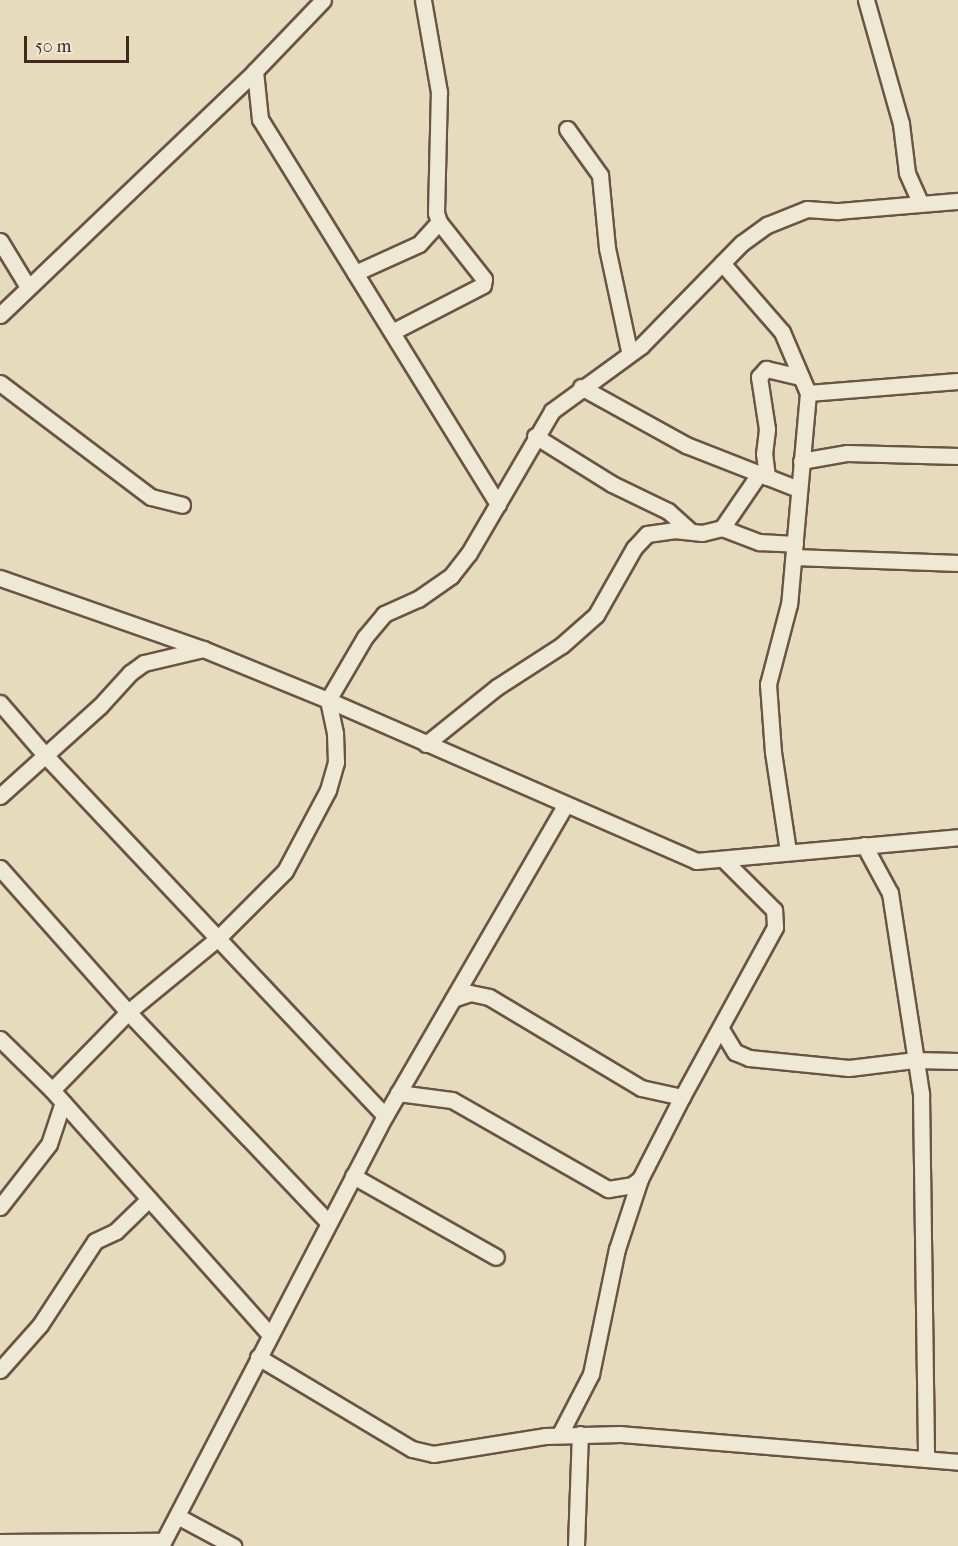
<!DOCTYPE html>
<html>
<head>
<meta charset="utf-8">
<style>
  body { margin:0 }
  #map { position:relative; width:958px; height:1546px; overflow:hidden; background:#e7dbbe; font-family:"IM FELL French Canon",serif }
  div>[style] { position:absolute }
  .roads { filter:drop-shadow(2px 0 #6a5545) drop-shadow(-2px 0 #6a5545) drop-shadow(0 2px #6a5545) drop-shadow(0 -2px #6a5545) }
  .minor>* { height:15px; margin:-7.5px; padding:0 7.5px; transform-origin:7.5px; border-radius:7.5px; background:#efe8d5 }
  span { translate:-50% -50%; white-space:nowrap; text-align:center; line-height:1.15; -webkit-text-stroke:4.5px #efe8d5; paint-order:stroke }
  .scale { position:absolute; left:24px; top:36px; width:105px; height:27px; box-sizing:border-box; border:3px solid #40281d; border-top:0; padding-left:8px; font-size:18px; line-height:21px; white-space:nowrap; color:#40281d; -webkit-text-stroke:4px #efe8d5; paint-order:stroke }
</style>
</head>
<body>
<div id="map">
  <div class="roads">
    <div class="minor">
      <i style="left:866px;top:0;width:129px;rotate:74.2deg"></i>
      <i style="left:901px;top:124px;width:49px;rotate:83deg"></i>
      <i style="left:907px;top:173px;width:32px;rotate:66deg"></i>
      <i style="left:255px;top:71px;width:48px;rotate:84.1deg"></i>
      <i style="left:260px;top:119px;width:453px;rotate:58.3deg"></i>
      <i style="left:567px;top:129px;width:57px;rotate:54.3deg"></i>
      <i style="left:600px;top:175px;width:73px;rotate:84.5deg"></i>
      <i style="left:607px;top:248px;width:105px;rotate:77.9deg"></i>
      <i style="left:0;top:241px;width:54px;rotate:58.7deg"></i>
      <i style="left:722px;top:263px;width:91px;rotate:49deg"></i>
      <i style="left:782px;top:332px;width:66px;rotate:66.9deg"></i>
      <i style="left:808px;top:393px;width:212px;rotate:95.1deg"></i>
      <i style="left:789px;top:604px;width:83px;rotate:104.7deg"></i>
      <i style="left:768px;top:684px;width:68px;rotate:85.8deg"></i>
      <i style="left:773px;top:752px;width:100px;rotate:81.4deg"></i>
      <i style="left:355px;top:273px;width:70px;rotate:-24.4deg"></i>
      <i style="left:419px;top:244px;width:30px;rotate:-48deg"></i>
      <i style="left:0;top:315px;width:353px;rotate:-43.7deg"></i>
      <i style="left:255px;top:71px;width:98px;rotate:-46.2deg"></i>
      <i style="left:392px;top:332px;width:102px;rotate:-27.3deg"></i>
      <i style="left:483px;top:285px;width:6px;rotate:-81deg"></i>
      <i style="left:484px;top:279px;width:73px;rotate:-128.3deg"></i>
      <i style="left:439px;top:222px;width:9px;rotate:-108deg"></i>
      <i style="left:436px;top:213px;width:121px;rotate:-88.6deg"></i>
      <i style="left:439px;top:92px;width:93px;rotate:-99.9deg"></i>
      <i style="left:0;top:383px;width:189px;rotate:37.1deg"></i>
      <i style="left:151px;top:497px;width:32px;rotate:14deg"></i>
      <i style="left:581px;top:387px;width:120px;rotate:28.9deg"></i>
      <i style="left:686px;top:445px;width:120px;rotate:21.4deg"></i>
      <i style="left:808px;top:393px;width:150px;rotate:-4.6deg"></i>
      <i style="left:535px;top:436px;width:91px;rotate:31.9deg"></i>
      <i style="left:612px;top:484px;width:62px;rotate:25.7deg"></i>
      <i style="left:668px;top:511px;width:28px;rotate:42deg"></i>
      <i style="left:801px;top:461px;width:47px;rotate:-9.9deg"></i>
      <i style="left:847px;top:453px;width:111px;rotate:1.5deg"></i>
      <i style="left:767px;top:477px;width:23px;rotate:-97deg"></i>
      <i style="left:764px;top:454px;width:25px;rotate:-83deg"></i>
      <i style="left:767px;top:429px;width:53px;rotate:-98.7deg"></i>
      <i style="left:759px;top:377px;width:11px;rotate:-49deg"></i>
      <i style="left:766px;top:369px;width:36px;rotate:13deg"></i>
      <i style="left:722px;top:528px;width:65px;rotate:-55.6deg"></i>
      <i style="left:794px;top:557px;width:164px;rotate:2.1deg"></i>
      <i style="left:0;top:578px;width:215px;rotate:19.3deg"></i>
      <i style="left:203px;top:649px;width:135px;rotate:22.2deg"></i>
      <i style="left:328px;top:700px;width:402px;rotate:23.6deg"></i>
      <i style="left:696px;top:861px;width:263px;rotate:-5.2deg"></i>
      <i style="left:0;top:703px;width:67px;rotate:49.2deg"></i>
      <i style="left:44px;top:754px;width:497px;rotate:46.7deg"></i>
      <i style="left:426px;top:744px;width:91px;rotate:-38.8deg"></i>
      <i style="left:497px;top:687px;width:77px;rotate:-32.9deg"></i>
      <i style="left:562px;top:645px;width:45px;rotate:-41.4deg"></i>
      <i style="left:596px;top:615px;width:77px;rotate:-60.4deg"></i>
      <i style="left:634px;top:548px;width:19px;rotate:-47deg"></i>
      <i style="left:647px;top:534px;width:27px;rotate:-8deg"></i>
      <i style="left:674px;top:530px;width:28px;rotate:6deg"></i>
      <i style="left:702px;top:533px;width:21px;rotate:-14deg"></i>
      <i style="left:722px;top:528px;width:40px;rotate:21deg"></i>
      <i style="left:759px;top:542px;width:36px;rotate:3deg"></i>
      <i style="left:0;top:796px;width:135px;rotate:-42deg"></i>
      <i style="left:100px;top:706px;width:45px;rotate:-47.7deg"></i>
      <i style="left:130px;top:673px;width:17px;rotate:-36deg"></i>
      <i style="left:144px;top:663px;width:61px;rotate:-13.3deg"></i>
      <i style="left:864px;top:845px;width:55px;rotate:61.6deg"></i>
      <i style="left:890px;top:893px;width:203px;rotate:81.2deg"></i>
      <i style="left:921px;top:1094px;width:365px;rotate:89.2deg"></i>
      <i style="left:0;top:868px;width:193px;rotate:48.4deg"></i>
      <i style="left:128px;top:1012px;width:291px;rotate:46.4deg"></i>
      <i style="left:453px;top:999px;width:18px;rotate:-19deg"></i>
      <i style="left:470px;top:993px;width:19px;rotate:12deg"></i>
      <i style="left:489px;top:997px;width:177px;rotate:30.9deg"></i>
      <i style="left:641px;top:1088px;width:42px;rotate:12.4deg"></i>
      <i style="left:682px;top:1097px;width:194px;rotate:-61.3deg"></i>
      <i style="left:775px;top:927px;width:17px;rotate:-93deg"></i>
      <i style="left:774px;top:910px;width:69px;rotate:-135deg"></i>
      <i style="left:721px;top:1029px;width:27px;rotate:59deg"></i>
      <i style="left:735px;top:1052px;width:15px;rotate:23deg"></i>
      <i style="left:749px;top:1058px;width:100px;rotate:5.7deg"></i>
      <i style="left:849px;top:1068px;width:65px;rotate:-7deg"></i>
      <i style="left:914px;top:1060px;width:44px;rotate:1.3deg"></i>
      <i style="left:0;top:1039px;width:73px;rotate:44.4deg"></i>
      <i style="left:52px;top:1090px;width:328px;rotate:48.3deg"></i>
      <i style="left:52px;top:1090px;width:109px;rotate:-45.7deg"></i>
      <i style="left:128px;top:1012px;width:115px;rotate:-39.4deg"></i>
      <i style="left:217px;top:939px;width:96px;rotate:-45deg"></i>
      <i style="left:285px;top:871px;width:92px;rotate:-62deg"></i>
      <i style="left:328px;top:790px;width:29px;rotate:-74deg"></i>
      <i style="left:336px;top:762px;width:29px;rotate:-92deg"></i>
      <i style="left:335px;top:733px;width:34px;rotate:-102deg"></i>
      <i style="left:328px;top:700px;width:73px;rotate:-59.6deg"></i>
      <i style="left:365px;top:637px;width:30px;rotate:-50deg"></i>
      <i style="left:384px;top:614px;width:37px;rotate:-24deg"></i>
      <i style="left:418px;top:599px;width:40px;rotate:-34.9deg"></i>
      <i style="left:451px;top:576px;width:29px;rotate:-52deg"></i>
      <i style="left:469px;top:553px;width:164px;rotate:-59.7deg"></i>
      <i style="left:552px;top:411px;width:110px;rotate:-36.1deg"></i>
      <i style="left:641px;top:346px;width:144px;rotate:-45.6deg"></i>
      <i style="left:742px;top:243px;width:31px;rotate:-36deg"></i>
      <i style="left:767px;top:225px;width:43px;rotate:-21.8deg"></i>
      <i style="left:807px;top:209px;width:31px;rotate:4deg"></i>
      <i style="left:838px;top:211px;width:120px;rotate:-4.8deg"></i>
      <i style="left:398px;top:1093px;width:54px;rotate:7.4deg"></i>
      <i style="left:452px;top:1100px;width:180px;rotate:29.7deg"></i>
      <i style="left:608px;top:1189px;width:24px;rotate:-9deg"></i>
      <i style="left:632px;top:1185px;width:10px;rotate:-37deg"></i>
      <i style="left:640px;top:1179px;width:92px;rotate:-62.9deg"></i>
      <i style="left:353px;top:1176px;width:164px;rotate:29.5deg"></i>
      <i style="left:0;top:1207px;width:80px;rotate:-52.1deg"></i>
      <i style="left:49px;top:1144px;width:44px;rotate:-71.6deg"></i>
      <i style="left:258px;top:1357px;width:179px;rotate:30.9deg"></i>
      <i style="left:412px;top:1449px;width:22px;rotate:13deg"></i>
      <i style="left:433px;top:1454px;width:113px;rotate:-9.1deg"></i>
      <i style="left:545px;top:1436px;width:75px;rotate:-1.5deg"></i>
      <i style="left:620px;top:1434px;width:339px;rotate:4.7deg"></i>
      <i style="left:0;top:1370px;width:60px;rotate:-48.4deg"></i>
      <i style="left:40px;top:1325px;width:100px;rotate:-56.8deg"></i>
      <i style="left:95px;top:1241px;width:23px;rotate:-25deg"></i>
      <i style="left:116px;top:1231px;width:46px;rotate:-44.1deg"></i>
      <i style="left:560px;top:1434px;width:68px;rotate:-62.7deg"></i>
      <i style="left:591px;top:1374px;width:128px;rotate:-78.3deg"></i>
      <i style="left:617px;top:1249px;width:74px;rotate:-71.8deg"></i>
      <i style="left:177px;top:1516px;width:64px;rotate:28.2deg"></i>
      <i style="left:0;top:1542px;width:163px;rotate:-0.4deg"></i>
      <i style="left:161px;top:1546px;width:485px;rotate:-62.5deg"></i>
      <i style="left:385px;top:1116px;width:359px;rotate:-59.9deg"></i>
      <i style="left:576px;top:1546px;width:112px;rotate:-88deg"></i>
    </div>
  </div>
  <div class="scale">50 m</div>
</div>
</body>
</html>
